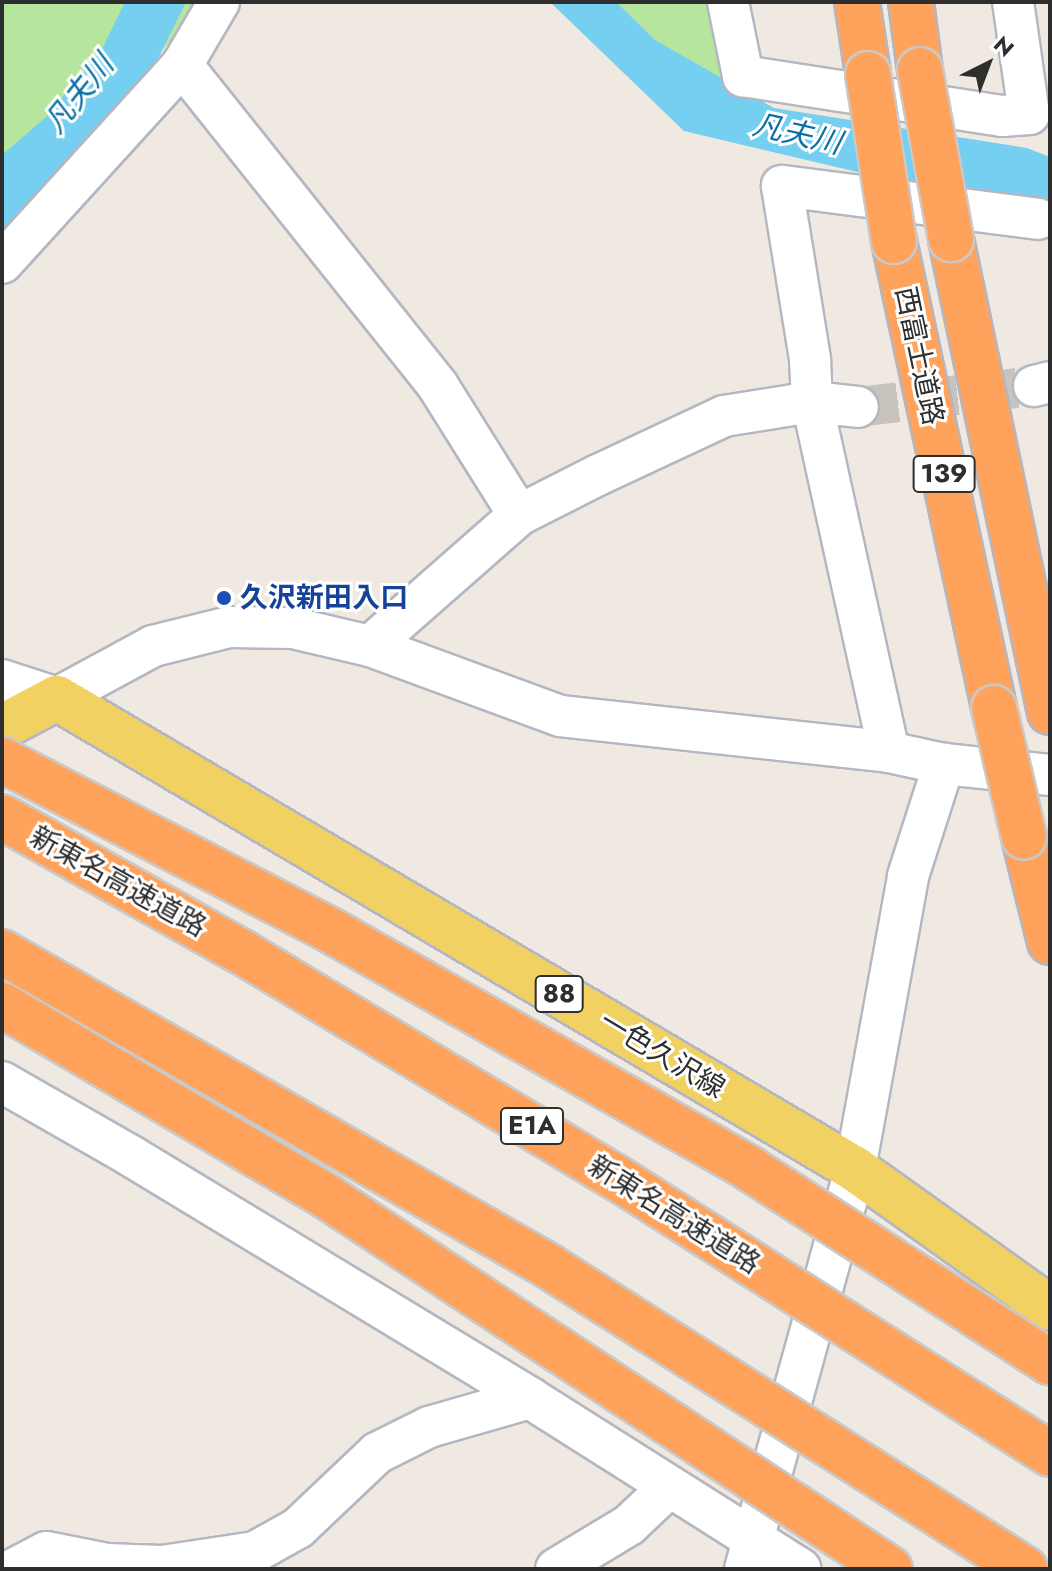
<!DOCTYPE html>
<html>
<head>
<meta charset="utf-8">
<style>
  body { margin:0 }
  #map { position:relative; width:1052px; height:1571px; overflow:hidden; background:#efe9e1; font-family:Jost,"Noto Sans JP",sans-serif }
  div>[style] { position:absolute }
  .green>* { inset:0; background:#b6e59e }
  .water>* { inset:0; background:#75cff0 }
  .minor-tunnel>* { height:40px; margin-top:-20px; transform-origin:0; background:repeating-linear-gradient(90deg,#c8c4bd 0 40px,transparent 0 60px) }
  .roads { filter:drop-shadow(2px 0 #b4b7c1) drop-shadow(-2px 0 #b4b7c1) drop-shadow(0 2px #b4b7c1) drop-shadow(0 -2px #b4b7c1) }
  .minor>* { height:40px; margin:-20px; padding:0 20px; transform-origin:20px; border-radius:20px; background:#fff }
  .major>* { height:44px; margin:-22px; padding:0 22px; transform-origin:22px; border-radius:22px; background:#f2d163 }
  .highway>* { height:44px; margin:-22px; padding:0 22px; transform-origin:22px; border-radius:22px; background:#ffa35c }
  .bridges { filter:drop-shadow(2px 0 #c9c9c9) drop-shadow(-2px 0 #c9c9c9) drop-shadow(0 2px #c9c9c9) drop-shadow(0 -2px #c9c9c9) }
  .highway-bridge>* { height:44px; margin:-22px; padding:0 22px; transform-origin:22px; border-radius:22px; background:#ffa35c }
  .dots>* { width:22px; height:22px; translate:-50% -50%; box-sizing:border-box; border:4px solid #fff; border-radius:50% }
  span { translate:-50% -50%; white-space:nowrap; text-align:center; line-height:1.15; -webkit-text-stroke:6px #fff; paint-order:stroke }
  .shield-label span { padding:2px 6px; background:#fff; border:2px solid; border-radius:6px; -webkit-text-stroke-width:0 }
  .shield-label { font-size:26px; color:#2e2e2e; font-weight:700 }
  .street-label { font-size:28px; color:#2e2e2e }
  .transit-label { font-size:28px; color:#164399; font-weight:700 }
  .left { translate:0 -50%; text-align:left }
  .water-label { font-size:30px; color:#0d6fa3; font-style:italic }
  .frame { position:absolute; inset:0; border:4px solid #2e2e2e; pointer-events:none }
  .north { position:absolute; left:948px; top:24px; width:80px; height:80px; -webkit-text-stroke:6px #fff; paint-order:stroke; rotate:42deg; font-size:22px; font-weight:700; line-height:32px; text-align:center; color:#2e2e2e }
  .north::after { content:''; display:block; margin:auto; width:28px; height:36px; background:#2e2e2e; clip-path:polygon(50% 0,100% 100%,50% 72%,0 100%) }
</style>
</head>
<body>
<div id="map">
  <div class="green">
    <i style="clip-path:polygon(2px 2px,201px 2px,2px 251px)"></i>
    <i style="clip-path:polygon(582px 2px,727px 2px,733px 117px)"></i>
  </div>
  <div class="water">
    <i style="clip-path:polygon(125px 2px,186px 2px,142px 91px,18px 218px,2px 230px,2px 155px,46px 117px,101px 51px)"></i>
    <i style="clip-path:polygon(550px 2px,616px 2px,655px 40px,774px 108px,1027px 148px,1050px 157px,1050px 229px,989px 203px,684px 131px)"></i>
  </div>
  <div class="minor-tunnel">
    <i style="left:858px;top:407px;width:177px;rotate:-6.8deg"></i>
  </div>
  <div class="roads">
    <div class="minor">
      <i style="left:728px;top:2px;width:76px;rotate:78.5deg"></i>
      <i style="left:743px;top:76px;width:262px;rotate:8.8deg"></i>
      <i style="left:1002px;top:116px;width:27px;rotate:-4deg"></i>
      <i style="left:1029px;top:114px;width:113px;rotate:-98.1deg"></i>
      <i style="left:182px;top:65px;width:411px;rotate:51.4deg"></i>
      <i style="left:438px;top:386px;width:152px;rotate:57.9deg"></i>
      <i style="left:2px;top:263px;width:268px;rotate:-47.7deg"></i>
      <i style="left:182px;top:65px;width:73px;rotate:-59.6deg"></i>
      <i style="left:1034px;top:386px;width:16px;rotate:-14deg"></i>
      <i style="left:370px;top:646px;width:198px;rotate:-41.3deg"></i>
      <i style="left:519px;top:515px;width:89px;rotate:-26.9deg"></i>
      <i style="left:598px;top:475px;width:139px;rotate:-25.1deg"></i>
      <i style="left:724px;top:416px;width:89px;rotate:-9deg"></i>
      <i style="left:812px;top:402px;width:46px;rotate:6.2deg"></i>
      <i style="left:2px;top:680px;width:58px;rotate:18.1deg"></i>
      <i style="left:57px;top:698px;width:109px;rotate:-28.4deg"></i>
      <i style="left:153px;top:646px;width:78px;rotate:-14deg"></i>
      <i style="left:229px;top:627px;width:64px;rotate:0.9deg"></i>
      <i style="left:293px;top:628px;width:79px;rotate:13.2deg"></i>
      <i style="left:370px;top:646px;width:202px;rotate:20.2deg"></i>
      <i style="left:560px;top:716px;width:331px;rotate:6.2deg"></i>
      <i style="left:889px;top:752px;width:56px;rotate:12.3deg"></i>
      <i style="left:944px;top:764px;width:107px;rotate:5.9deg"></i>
      <i style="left:889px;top:752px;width:358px;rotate:-102.4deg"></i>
      <i style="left:812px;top:402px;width:43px;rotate:-92.7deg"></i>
      <i style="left:810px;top:359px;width:175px;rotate:-99.2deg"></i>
      <i style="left:782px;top:186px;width:258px;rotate:7.3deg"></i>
      <i style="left:2px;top:1082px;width:149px;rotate:29.8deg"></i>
      <i style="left:131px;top:1156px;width:467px;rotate:31.2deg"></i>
      <i style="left:530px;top:1398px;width:320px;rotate:32.3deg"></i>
      <i style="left:14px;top:1569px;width:36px;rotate:-28deg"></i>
      <i style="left:46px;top:1552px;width:62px;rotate:11.1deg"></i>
      <i style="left:107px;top:1564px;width:55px;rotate:2.1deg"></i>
      <i style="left:162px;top:1566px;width:94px;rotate:-8.6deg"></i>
      <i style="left:255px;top:1552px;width:49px;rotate:-29.2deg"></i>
      <i style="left:298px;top:1528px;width:109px;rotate:-43.5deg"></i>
      <i style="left:377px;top:1453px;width:58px;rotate:-26.6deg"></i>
      <i style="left:429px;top:1427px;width:105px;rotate:-16deg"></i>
      <i style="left:556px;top:1569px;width:85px;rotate:-31.1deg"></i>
      <i style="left:629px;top:1525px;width:55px;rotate:-43.5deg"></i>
      <i style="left:745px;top:1569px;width:415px;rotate:-74.6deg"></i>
      <i style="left:855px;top:1169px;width:298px;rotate:-79.7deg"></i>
      <i style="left:908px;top:876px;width:118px;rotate:-72.2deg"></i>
    </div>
    <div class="major">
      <i style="left:2px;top:727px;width:62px;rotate:-27.8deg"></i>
      <i style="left:57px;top:698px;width:927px;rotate:30.55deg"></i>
      <i style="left:855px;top:1169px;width:239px;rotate:35.5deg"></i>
    </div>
    <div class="highway">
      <i style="left:857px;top:2px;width:73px;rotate:81.3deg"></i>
      <i style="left:911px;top:2px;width:69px;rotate:82.5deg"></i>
      <i style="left:951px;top:239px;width:483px;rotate:78.2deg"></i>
      <i style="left:894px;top:241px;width:478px;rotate:77.9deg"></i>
      <i style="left:1024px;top:837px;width:108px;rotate:76.1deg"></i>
    </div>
  </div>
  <div class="bridges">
    <div class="highway-bridge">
      <i style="left:920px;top:70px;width:172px;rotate:79.6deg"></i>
      <i style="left:868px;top:74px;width:169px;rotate:81.2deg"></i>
      <i style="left:994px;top:708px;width:132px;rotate:76.9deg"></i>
      <i style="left:2px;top:760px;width:369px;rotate:27.4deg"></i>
      <i style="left:330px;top:930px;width:483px;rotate:29.6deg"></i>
      <i style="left:750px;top:1169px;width:357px;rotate:32.8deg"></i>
      <i style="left:2px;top:817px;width:275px;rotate:29.4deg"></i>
      <i style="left:242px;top:952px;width:434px;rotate:31.1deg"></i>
      <i style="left:614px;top:1176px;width:517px;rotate:32.52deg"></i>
      <i style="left:2px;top:952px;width:632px;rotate:29.89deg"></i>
      <i style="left:550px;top:1267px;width:563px;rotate:32.45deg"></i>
      <i style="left:2px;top:1005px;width:376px;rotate:30.5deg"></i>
      <i style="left:326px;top:1196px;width:676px;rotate:33.48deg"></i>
    </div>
  </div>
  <div class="dots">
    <i style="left:224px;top:598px;background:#1a4fb4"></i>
  </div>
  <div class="shield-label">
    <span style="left:944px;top:474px">139</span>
    <span style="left:559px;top:994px">88</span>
    <span style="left:532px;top:1126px">E1A</span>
  </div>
  <div class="street-label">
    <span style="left:919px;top:356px;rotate:78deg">西富士道路</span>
    <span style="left:118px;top:882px;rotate:29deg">新東名高速道路</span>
    <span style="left:662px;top:1055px;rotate:31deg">一色久沢線</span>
    <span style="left:674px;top:1215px;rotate:32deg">新東名高速道路</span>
  </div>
  <div class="transit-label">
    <span class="left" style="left:240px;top:598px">久沢新田入口</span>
  </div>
  <div class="water-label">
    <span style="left:79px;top:94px;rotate:-51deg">凡夫川</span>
    <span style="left:797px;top:134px;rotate:13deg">凡夫川</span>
  </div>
  <div class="frame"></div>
  <div class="north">N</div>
</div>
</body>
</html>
